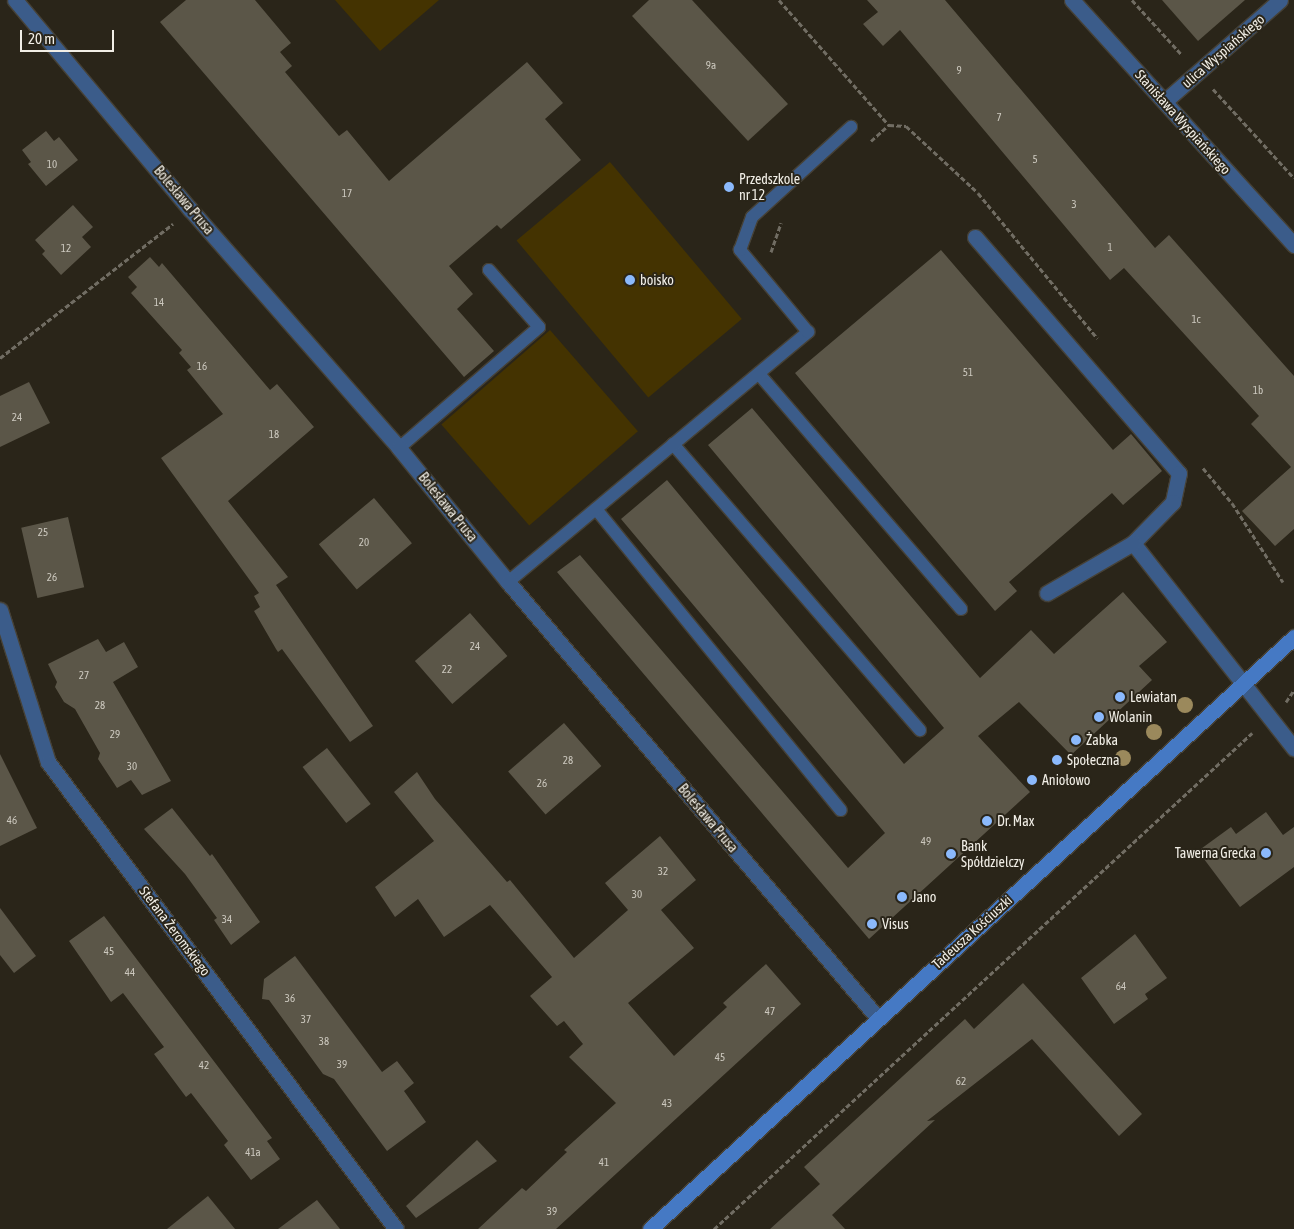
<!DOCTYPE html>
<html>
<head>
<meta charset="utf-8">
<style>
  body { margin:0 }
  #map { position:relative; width:1294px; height:1229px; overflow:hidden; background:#2a2519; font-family:"Asap Condensed",sans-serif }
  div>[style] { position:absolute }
  .green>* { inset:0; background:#443301; transform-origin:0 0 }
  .building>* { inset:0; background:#5b5648; transform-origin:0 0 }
  .path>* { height:3px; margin-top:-1.5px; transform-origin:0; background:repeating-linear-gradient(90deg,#716d63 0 5px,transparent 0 7.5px) }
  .roads { filter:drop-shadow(1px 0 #464136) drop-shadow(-1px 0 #464136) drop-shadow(0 1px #464136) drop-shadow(0 -1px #464136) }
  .lane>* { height:12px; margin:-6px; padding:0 6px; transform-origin:6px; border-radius:6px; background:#3b5c8a }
  .street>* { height:15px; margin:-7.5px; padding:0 7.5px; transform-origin:7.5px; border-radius:7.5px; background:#3b5c8a }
  .secondary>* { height:15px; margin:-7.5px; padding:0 7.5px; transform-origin:7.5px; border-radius:7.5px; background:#4579c4 }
  .trees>* { width:16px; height:16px; margin:-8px; border-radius:50%; background:#9b895c }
  .dots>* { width:14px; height:14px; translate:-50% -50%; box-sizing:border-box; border:2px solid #2a2519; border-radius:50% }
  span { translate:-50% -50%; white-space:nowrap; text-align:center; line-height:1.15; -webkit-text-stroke:4px #2a2519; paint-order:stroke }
  .number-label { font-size:11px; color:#ccc8be }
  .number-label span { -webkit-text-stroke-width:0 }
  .street-label { font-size:14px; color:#f1eee6 }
  .poi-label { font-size:14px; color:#f1eee6 }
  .left { translate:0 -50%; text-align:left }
  .right { translate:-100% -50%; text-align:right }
  .scale { position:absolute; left:20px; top:30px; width:94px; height:22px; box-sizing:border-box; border:2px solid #f1eee6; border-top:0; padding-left:6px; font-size:15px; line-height:18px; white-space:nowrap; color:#f1eee6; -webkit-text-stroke:4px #2a2519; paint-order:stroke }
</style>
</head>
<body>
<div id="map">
  <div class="green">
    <i style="clip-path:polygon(335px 0,439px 0,380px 51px)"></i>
    <i style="left:610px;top:162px;width:205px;height:122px;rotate:50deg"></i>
    <i style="left:550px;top:330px;width:134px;height:144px;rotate:49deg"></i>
  </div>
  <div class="building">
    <i style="clip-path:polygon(186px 0,255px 0,291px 43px,280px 52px,292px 66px,285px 72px,339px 136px,347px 130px,389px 181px,527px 62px,563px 103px,545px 119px,581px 160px,501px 229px,497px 225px,449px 266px,473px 294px,457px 309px,494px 351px,464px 377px,160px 22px)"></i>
    <i style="clip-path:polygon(649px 0,692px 0,788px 104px,748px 141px,632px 16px)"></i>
    <i style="clip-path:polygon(867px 0,945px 0,1155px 248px,1169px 235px,1294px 376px,1294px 529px,1275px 546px,1242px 511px,1291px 467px,1251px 424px,1259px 416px,1124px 268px,1110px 280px,900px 30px,883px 46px,863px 24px,878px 12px)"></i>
    <i style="clip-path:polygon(1162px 0,1245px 0,1198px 41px)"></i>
    <i style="clip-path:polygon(46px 131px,54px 141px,59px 137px,78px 160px,46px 186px,28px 164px,31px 162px,22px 150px)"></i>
    <i style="clip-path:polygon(73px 205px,93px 227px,82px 237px,91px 247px,61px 275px,42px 254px,45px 251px,35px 240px)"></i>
    <i style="clip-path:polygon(941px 250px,1113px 450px,1131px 434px,1162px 471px,1123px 505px,1112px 493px,1009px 582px,1017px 591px,995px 611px,795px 373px)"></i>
    <i style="clip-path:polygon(150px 257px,159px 267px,162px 263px,270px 390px,277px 384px,314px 427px,228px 501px,288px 577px,276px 585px,373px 726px,350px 742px,282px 649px,278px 652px,276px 649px,254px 611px,260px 607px,254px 596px,259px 593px,161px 458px,223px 414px,187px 370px,191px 367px,179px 353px,182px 350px,131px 293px,137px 287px,128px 277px)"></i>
    <i style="clip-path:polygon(29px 382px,50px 423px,0 447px,0 396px)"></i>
    <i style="clip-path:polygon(752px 408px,980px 678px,1031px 630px,1054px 654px,1123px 592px,1167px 642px,1139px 666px,1152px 680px,1071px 755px,1019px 702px,978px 736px,1030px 792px,869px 939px,557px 572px,580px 555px,848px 868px,885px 833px,621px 519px,667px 480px,904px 764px,944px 728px,708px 445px)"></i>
    <i style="left:374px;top:498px;width:59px;height:72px;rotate:50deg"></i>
    <i style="left:68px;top:517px;width:72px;height:48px;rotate:77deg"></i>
    <i style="left:470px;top:613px;width:57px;height:73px;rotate:49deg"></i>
    <i style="clip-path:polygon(98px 639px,106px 652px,124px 642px,138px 667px,113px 682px,171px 781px,142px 795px,131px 780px,117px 788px,98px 759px,100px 753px,75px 709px,64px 702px,55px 687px,57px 682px,48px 664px)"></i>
    <i style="left:564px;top:723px;width:57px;height:74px;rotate:49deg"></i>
    <i style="left:327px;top:748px;width:71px;height:31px;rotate:52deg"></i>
    <i style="clip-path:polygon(0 754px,37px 828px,0 846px)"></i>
    <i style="clip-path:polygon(417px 772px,435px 799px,507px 882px,510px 880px,574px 958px,628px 910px,605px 883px,660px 836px,696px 880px,661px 910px,694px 948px,628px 1003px,674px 1056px,727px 1007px,723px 1003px,766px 964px,801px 1004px,556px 1229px,478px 1229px,522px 1188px,526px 1191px,567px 1152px,564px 1150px,616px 1103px,569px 1057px,583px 1044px,564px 1021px,557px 1026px,530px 996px,552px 977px,490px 905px,444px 937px,418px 899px,395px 917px,375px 887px,434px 841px,394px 792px)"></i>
    <i style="clip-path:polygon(172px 808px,210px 856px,212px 854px,260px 922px,231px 945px,214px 920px,217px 918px,185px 874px,144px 829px)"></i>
    <i style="clip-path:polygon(1266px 812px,1283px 835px,1294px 827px,1294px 867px,1240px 907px,1198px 851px,1231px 827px,1236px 834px)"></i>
    <i style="clip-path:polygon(0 908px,36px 956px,14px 973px,0 955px)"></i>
    <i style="clip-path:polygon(104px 916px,272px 1138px,267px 1141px,280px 1159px,251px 1180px,224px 1145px,228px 1141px,191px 1093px,186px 1097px,154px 1054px,164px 1047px,123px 993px,111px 1002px,69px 941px)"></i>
    <i style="clip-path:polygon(1135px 934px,1167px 978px,1145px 994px,1148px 999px,1114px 1024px,1081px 978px)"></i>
    <i style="clip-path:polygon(295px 956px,382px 1072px,397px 1061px,414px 1083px,404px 1091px,426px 1122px,387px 1151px,334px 1079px,323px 1074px,269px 1000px,262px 999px,264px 979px)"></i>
    <i style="clip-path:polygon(1023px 983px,1142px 1114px,1119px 1136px,1032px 1039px,927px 1121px,935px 1120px,832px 1215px,845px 1229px,770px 1229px,820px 1184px,804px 1167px,965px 1019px,974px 1029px)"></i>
    <i style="clip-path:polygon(477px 1140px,497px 1161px,416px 1218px,406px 1206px)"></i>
    <i style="clip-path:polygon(208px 1196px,235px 1229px,167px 1229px)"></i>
    <i style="clip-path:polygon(317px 1200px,340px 1229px,278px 1229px)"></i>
  </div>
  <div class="path">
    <i style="left:779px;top:0;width:167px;rotate:48.7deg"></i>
    <i style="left:889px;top:125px;width:17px;rotate:3deg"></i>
    <i style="left:906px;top:126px;width:98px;rotate:42.9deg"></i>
    <i style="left:978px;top:193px;width:188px;rotate:50.6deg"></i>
    <i style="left:1132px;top:0;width:74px;rotate:47.7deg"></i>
    <i style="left:1213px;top:89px;width:120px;rotate:47.7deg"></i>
    <i style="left:871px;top:141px;width:24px;rotate:-42deg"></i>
    <i style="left:771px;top:252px;width:31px;rotate:-71deg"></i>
    <i style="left:0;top:358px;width:219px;rotate:-37.8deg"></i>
    <i style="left:1203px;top:468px;width:45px;rotate:50.4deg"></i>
    <i style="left:1232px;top:503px;width:94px;rotate:57.2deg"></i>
    <i style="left:1286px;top:702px;width:14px;rotate:-56deg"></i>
    <i style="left:714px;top:1229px;width:732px;rotate:-42.67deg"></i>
  </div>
  <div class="roads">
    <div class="lane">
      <i style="left:759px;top:374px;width:310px;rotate:49.3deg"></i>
      <i style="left:673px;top:444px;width:378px;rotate:49.2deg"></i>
      <i style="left:399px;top:448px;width:185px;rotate:-40.8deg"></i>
      <i style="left:539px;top:327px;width:76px;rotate:-131.3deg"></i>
      <i style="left:596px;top:509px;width:388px;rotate:50.9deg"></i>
      <i style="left:508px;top:582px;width:391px;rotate:-39.8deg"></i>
      <i style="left:808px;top:332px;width:107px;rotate:-129.7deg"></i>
      <i style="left:740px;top:250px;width:35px;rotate:-70deg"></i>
      <i style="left:752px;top:217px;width:134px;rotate:-42.3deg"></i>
    </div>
    <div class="street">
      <i style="left:15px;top:0;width:273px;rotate:50.1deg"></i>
      <i style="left:190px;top:209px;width:317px;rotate:48.8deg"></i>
      <i style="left:399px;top:448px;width:173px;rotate:50.9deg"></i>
      <i style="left:508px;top:582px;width:570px;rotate:49.69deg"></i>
      <i style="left:1072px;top:0;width:331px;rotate:47.8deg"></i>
      <i style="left:1165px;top:101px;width:153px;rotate:-41.3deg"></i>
      <i style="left:975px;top:237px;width:312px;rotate:49.2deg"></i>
      <i style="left:1179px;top:473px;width:30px;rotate:102deg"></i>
      <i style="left:1173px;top:502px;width:57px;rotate:134.3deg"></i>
      <i style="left:1133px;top:543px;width:261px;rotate:51.9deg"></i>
      <i style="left:1047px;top:593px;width:99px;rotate:-30.2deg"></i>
      <i style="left:0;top:610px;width:159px;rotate:72.5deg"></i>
      <i style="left:48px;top:762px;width:582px;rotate:53.31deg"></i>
    </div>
    <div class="secondary">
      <i style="left:650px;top:1229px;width:875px;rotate:-42.59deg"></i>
    </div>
  </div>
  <div class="trees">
    <i style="left:1185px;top:705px"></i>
    <i style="left:1154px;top:732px"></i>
    <i style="left:1123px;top:758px"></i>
  </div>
  <div class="dots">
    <i style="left:729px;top:187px;background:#8bb9fc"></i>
    <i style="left:630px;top:280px;background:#8bb9fc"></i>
    <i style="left:1120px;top:697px;background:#8bb9fc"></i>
    <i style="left:1099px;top:717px;background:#8bb9fc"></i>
    <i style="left:1076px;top:740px;background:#8bb9fc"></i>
    <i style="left:1057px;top:760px;background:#8bb9fc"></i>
    <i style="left:1032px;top:780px;background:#8bb9fc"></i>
    <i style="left:987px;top:821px;background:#8bb9fc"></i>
    <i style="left:1266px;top:853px;background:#8bb9fc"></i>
    <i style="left:951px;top:854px;background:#8bb9fc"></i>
    <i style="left:902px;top:897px;background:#8bb9fc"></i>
    <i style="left:872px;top:924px;background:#8bb9fc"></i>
  </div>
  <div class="number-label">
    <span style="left:711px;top:65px">9a</span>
    <span style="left:959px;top:70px">9</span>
    <span style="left:999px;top:117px">7</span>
    <span style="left:1035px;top:159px">5</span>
    <span style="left:52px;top:164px">10</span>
    <span style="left:347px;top:193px">17</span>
    <span style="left:1074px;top:204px">3</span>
    <span style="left:1110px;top:247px">1</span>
    <span style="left:66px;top:248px">12</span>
    <span style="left:159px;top:302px">14</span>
    <span style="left:1196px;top:319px">1c</span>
    <span style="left:202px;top:366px">16</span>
    <span style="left:968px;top:372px">51</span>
    <span style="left:1258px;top:390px">1b</span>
    <span style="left:17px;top:417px">24</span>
    <span style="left:274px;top:434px">18</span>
    <span style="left:43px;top:532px">25</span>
    <span style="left:364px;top:542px">20</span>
    <span style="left:52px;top:577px">26</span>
    <span style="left:475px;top:646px">24</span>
    <span style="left:447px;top:669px">22</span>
    <span style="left:84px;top:675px">27</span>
    <span style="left:100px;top:705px">28</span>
    <span style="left:115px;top:734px">29</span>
    <span style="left:568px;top:760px">28</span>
    <span style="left:132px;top:766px">30</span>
    <span style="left:542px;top:783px">26</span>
    <span style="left:12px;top:820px">46</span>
    <span style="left:926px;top:841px">49</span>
    <span style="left:663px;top:871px">32</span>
    <span style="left:637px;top:894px">30</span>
    <span style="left:227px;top:919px">34</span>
    <span style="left:109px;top:951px">45</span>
    <span style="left:130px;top:972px">44</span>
    <span style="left:1121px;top:986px">64</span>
    <span style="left:290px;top:998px">36</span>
    <span style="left:770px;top:1011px">47</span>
    <span style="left:306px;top:1019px">37</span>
    <span style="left:324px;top:1041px">38</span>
    <span style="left:720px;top:1057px">45</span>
    <span style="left:342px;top:1064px">39</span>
    <span style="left:204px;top:1065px">42</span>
    <span style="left:961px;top:1081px">62</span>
    <span style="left:667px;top:1103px">43</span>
    <span style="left:253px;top:1152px">41a</span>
    <span style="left:604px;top:1162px">41</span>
    <span style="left:552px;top:1211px">39</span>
  </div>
  <div class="street-label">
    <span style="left:1223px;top:51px;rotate:-41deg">ulica Wyspiańskiego</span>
    <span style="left:1183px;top:122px;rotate:48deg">Stanisława Wyspiańskiego</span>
    <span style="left:184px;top:200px;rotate:50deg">Bolesława Prusa</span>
    <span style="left:448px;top:507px;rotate:51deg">Bolesława Prusa</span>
    <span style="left:708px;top:818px;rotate:50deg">Bolesława Prusa</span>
    <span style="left:175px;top:931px;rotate:53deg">Stefana Żeromskiego</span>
    <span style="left:972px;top:932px;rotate:-42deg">Tadeusza Kościuszki</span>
  </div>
  <div class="poi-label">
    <span class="left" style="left:739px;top:187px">Przedszkole<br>nr 12</span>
    <span class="left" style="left:640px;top:280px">boisko</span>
    <span class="left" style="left:1130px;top:697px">Lewiatan</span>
    <span class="left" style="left:1109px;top:717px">Wolanin</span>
    <span class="left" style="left:1086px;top:740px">Żabka</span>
    <span class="left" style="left:1067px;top:760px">Społeczna</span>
    <span class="left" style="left:1042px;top:780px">Aniołowo</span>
    <span class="left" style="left:997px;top:821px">Dr. Max</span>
    <span class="left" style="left:961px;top:854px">Bank<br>Spółdzielczy</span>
    <span class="right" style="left:1256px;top:853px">Tawerna Grecka</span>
    <span class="left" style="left:912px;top:897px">Jano</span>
    <span class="left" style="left:882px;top:924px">Visus</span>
  </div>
  <div class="scale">20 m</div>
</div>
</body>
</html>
